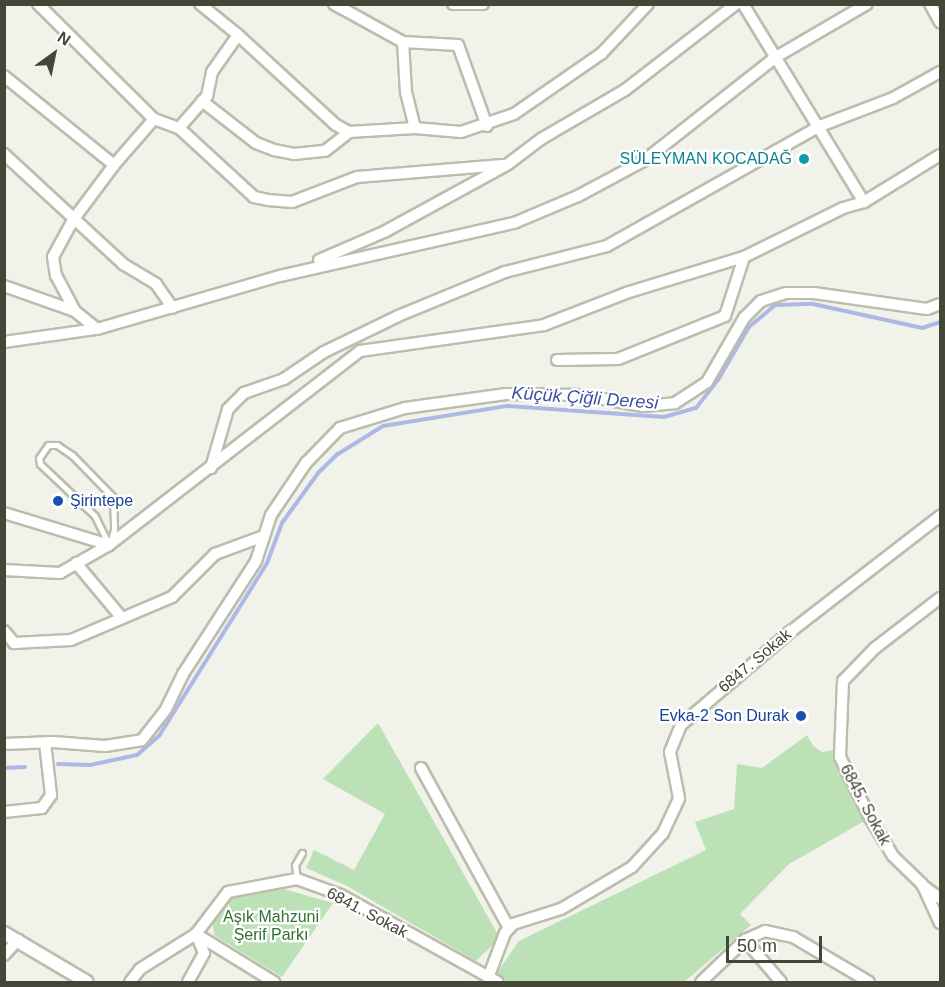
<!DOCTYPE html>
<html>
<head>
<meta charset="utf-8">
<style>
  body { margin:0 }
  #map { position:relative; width:945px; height:987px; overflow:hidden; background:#f1f2e9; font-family:Arial,sans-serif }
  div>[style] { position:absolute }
  .green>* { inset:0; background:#bde1b7 }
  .stream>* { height:4px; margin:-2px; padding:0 2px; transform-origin:2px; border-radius:2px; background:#adb8e7 }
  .roads { filter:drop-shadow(2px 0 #bcbdad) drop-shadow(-2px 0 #bcbdad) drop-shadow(0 2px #bcbdad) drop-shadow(0 -2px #bcbdad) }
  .service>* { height:5px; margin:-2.5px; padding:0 2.5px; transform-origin:2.5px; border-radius:2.5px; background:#fff }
  .minor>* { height:10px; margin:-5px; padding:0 5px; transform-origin:5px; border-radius:5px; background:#fff }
  .tertiary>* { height:12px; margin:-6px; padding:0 6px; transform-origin:6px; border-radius:6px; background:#fff }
  .dots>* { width:16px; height:16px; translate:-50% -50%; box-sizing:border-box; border:3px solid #fff; border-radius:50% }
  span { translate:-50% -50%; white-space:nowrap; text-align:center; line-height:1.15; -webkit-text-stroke:4.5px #fff; paint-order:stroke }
  .culture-label { font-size:16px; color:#0d838f }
  .right { translate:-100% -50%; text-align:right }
  .transit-label { font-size:16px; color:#164399 }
  .left { translate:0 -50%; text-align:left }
  .street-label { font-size:16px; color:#454538 }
  .park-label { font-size:16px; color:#327033 }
  .water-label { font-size:18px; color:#3e51a4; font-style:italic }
  .frame { position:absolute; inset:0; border:6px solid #454538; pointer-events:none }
  .north { position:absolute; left:24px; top:24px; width:60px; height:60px; -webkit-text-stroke:4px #fff; paint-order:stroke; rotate:33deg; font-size:16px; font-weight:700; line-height:24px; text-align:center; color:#454538 }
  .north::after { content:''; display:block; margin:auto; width:21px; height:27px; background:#454538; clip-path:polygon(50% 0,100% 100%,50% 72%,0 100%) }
  .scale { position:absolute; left:726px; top:936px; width:96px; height:27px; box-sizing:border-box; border:3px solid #454538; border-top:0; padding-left:8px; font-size:18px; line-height:21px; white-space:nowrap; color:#454538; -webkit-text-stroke:4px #fff; paint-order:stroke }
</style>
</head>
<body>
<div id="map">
  <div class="green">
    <i style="clip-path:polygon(378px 723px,500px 938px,476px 961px,347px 886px,306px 868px,314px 850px,354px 870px,385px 814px,323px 779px)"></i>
    <i style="clip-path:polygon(807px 735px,813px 746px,822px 752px,833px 750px,842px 742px,840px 757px,870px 818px,789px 864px,740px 914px,751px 925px,684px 982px,511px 982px,494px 977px,519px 941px,706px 850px,695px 822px,734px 809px,737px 764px,762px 768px)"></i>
    <i style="clip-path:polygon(273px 886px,333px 903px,282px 977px,214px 935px,213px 924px,233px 896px)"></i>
  </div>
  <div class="stream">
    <i style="left:58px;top:764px;width:32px;rotate:2deg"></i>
    <i style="left:90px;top:765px;width:48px;rotate:-12deg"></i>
    <i style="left:137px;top:755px;width:29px;rotate:-41deg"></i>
    <i style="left:159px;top:736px;width:204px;rotate:-58deg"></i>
    <i style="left:267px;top:563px;width:43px;rotate:-69.4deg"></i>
    <i style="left:282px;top:523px;width:62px;rotate:-54.2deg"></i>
    <i style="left:318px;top:473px;width:28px;rotate:-44deg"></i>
    <i style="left:338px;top:454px;width:53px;rotate:-31.9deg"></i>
    <i style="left:383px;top:426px;width:126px;rotate:-9.2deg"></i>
    <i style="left:507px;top:406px;width:157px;rotate:4deg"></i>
    <i style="left:664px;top:417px;width:33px;rotate:-16deg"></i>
    <i style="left:696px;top:408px;width:36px;rotate:-52deg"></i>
    <i style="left:718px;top:380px;width:61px;rotate:-59.7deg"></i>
    <i style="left:749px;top:327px;width:34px;rotate:-40deg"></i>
    <i style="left:775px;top:305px;width:38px;rotate:-2deg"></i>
    <i style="left:813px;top:304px;width:112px;rotate:12.4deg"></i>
    <i style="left:922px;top:328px;width:19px;rotate:-18deg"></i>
    <i style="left:4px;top:768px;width:21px;rotate:-3deg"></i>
  </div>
  <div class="roads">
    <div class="service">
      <i style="left:48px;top:445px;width:9px"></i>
      <i style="left:57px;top:445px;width:18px;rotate:34deg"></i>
      <i style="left:72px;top:455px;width:59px;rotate:45.7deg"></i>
      <i style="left:113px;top:497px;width:33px;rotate:88deg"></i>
      <i style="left:114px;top:530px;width:16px;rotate:108deg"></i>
      <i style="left:109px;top:545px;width:32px;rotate:-116deg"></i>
      <i style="left:95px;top:516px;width:76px;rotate:-136.6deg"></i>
      <i style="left:40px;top:464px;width:6px;rotate:-99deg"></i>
      <i style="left:39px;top:458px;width:16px;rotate:-55deg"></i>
      <i style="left:297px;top:879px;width:14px;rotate:-98deg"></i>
      <i style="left:295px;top:865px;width:14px;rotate:-60deg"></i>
    </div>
    <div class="minor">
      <i style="left:38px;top:4px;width:163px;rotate:44.8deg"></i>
      <i style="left:200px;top:4px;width:49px;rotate:39.2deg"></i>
      <i style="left:334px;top:4px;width:79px;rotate:28.8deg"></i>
      <i style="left:403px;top:42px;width:55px;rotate:3.1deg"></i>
      <i style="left:458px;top:45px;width:86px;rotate:70.3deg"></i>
      <i style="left:453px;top:4px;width:30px"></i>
      <i style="left:743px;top:4px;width:232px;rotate:58.6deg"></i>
      <i style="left:930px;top:4px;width:21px;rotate:61deg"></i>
      <i style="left:403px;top:42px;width:50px;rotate:86.6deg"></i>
      <i style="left:406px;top:92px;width:37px;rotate:76deg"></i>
      <i style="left:4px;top:76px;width:141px;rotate:39deg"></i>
      <i style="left:114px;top:165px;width:61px;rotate:-49deg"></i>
      <i style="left:154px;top:119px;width:27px;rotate:20deg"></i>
      <i style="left:179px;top:128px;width:43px;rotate:-48.8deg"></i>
      <i style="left:207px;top:96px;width:25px;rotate:-78deg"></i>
      <i style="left:212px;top:72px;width:45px;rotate:-54.9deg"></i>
      <i style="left:238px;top:35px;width:133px;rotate:42.6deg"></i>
      <i style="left:336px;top:125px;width:15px;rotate:28deg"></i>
      <i style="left:349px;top:132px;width:66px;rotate:-3.5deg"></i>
      <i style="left:415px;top:128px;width:46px;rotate:5deg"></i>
      <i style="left:461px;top:132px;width:56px;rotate:-18.8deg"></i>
      <i style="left:514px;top:114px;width:107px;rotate:-34.7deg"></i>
      <i style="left:602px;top:53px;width:67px;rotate:-46.8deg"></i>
      <i style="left:202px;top:101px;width:68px;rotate:37.9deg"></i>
      <i style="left:256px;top:143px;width:19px;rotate:21deg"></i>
      <i style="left:274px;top:150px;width:20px;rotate:11deg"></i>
      <i style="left:294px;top:154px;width:31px;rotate:-6deg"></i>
      <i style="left:325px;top:151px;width:31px;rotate:-38deg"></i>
      <i style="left:179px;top:128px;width:102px;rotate:42.6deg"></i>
      <i style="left:254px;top:197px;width:14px;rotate:12deg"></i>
      <i style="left:268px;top:200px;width:24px;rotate:5deg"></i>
      <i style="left:292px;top:202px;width:70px;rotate:-21deg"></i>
      <i style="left:357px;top:177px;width:146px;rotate:-4.7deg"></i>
      <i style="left:4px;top:154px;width:162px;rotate:42.7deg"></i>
      <i style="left:123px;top:264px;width:39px;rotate:31deg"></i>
      <i style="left:156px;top:284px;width:29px;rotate:55deg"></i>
      <i style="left:319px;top:260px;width:71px;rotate:-23.3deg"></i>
      <i style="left:384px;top:232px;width:141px;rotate:-28.7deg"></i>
      <i style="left:508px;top:164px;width:41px;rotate:-37.1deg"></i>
      <i style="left:541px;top:139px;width:97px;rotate:-30.3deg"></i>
      <i style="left:625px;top:90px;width:140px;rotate:-37.8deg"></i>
      <i style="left:4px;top:286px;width:75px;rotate:19.4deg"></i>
      <i style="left:97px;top:329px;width:28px;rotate:-141deg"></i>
      <i style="left:75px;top:311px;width:40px;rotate:-118deg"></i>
      <i style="left:56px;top:276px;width:19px;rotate:-99deg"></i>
      <i style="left:53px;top:257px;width:42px;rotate:-61.6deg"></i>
      <i style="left:73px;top:220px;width:69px;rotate:-53.3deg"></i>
      <i style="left:4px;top:342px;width:94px;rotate:-8deg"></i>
      <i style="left:97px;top:329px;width:191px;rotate:-16.2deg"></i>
      <i style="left:280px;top:276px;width:240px;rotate:-12.8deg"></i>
      <i style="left:514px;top:223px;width:69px;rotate:-22.9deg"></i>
      <i style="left:578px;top:196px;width:76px;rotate:-28.2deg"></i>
      <i style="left:645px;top:160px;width:167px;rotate:-38.2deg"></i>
      <i style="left:776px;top:57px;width:105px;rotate:-30.2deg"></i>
      <i style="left:557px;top:360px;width:61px;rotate:-0.9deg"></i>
      <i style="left:618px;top:359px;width:115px;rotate:-21.9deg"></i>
      <i style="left:725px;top:316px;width:62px;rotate:-72.1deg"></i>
      <i style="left:211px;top:468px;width:61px;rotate:-73.9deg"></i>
      <i style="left:228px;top:409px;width:23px;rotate:-45deg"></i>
      <i style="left:244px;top:393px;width:42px;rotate:-19.3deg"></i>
      <i style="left:284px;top:379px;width:48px;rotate:-34deg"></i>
      <i style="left:324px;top:352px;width:82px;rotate:-25.9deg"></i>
      <i style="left:398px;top:316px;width:116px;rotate:-22.4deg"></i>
      <i style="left:505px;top:272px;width:105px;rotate:-14.3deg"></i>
      <i style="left:607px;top:246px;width:244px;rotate:-29.4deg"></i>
      <i style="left:820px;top:126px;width:78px;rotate:-21deg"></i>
      <i style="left:893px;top:98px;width:54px;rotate:-29deg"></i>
      <i style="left:4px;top:513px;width:110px;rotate:16.9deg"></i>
      <i style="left:76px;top:563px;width:72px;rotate:50.1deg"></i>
      <i style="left:4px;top:570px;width:56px;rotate:3.1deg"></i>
      <i style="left:60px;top:573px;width:56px;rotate:-29.7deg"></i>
      <i style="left:109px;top:545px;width:317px;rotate:-37.7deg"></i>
      <i style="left:360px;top:351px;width:186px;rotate:-8deg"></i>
      <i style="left:544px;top:325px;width:88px;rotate:-21.3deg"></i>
      <i style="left:626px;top:293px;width:123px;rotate:-17deg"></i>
      <i style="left:744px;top:257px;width:110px;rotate:-26.3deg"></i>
      <i style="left:843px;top:208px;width:22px;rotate:-16deg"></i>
      <i style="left:864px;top:202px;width:89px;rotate:-31.7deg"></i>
      <i style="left:940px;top:598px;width:82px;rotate:142.4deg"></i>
      <i style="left:875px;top:648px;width:46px;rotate:134.1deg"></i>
      <i style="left:843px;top:681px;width:76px;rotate:92.3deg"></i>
      <i style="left:840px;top:757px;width:68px;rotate:63.8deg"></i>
      <i style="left:870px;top:818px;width:44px;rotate:58.8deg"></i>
      <i style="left:893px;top:856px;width:40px;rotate:44deg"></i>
      <i style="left:922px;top:884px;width:43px;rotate:65.2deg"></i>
      <i style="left:4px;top:631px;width:16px;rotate:50deg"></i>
      <i style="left:14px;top:643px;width:57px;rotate:-3deg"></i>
      <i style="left:71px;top:640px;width:110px;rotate:-23.1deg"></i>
      <i style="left:172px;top:597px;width:61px;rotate:-45deg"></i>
      <i style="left:215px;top:554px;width:52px;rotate:-20.2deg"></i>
      <i style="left:4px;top:744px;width:49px;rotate:-2.3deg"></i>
      <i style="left:53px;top:742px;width:52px;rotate:4.4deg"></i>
      <i style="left:105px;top:746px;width:37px;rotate:-9deg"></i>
      <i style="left:142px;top:740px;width:39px;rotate:-52deg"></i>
      <i style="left:166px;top:709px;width:39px;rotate:-64deg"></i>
      <i style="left:183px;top:674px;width:135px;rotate:-57.1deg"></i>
      <i style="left:256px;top:561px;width:48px;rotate:-71.9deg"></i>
      <i style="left:271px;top:515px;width:63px;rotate:-56.1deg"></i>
      <i style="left:306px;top:463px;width:49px;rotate:-45.8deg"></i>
      <i style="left:340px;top:428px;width:68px;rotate:-17.1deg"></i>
      <i style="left:405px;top:408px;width:102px;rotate:-7.9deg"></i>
      <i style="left:506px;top:394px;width:75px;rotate:0.8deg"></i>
      <i style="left:581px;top:395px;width:63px;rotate:10.1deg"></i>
      <i style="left:643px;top:406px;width:32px;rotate:-5deg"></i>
      <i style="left:675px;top:403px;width:38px;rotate:-33deg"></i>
      <i style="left:707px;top:382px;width:74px;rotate:-60deg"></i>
      <i style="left:744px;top:318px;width:24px;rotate:-45deg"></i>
      <i style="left:761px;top:301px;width:26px;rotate:-18deg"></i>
      <i style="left:786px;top:293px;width:28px"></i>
      <i style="left:814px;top:293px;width:114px;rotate:8.1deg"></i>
      <i style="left:927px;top:309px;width:14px;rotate:-21deg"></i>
      <i style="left:421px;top:768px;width:183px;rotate:61.2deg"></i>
      <i style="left:4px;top:812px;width:38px;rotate:-6deg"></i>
      <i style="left:42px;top:808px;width:16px;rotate:-55deg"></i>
      <i style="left:51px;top:795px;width:53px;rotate:-96.5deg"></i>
      <i style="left:922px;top:885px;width:22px;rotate:36deg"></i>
      <i style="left:745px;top:940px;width:55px;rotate:49.4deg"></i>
      <i style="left:4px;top:955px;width:21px;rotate:-47deg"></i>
      <i style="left:488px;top:978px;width:48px;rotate:-69.3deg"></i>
      <i style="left:505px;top:933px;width:12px;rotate:-48deg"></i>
      <i style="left:513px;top:924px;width:50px;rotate:-17.4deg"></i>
      <i style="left:561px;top:909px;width:82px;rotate:-30.6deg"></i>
      <i style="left:632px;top:867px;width:46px;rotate:-47.6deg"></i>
      <i style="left:663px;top:833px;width:38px;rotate:-65deg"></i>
      <i style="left:679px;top:798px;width:47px;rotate:-101.1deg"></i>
      <i style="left:670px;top:752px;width:29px;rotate:-68deg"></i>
      <i style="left:681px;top:725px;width:143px;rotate:-40.5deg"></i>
      <i style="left:790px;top:632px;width:190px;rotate:-37.7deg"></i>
      <i style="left:130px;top:982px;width:16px;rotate:-52deg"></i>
      <i style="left:140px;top:969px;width:66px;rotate:-32deg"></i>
      <i style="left:196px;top:934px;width:92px;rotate:31.6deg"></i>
      <i style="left:188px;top:982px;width:33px;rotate:-61deg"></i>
      <i style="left:204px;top:953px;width:21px;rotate:-113deg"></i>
      <i style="left:196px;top:934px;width:53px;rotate:-52.7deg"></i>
      <i style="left:228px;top:892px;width:70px;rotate:-10.7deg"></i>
      <i style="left:297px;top:879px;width:47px;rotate:20deg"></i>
      <i style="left:341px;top:895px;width:179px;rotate:29deg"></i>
      <i style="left:701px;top:982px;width:61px;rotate:-43.7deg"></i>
      <i style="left:745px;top:940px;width:22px;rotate:-24deg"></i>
      <i style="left:765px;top:931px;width:29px;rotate:12deg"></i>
      <i style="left:793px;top:937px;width:88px;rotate:30.6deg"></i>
    </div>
    <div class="tertiary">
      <i style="left:4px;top:933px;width:96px;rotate:30.6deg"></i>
    </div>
  </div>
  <div class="dots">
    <i style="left:804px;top:159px;background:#0f9aa8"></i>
    <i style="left:58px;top:501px;background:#1a4fb4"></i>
    <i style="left:801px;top:716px;background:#1a4fb4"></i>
  </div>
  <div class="culture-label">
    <span class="right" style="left:792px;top:159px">SÜLEYMAN KOCADAĞ</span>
  </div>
  <div class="transit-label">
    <span class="left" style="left:70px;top:501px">Şirintepe</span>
    <span class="right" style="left:789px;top:716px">Evka-2 Son Durak</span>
  </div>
  <div class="street-label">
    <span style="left:755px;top:661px;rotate:-40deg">6847. Sokak</span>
    <span style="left:865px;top:805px;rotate:62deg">6845. Sokak</span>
    <span style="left:367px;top:913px;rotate:28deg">6841. Sokak</span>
  </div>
  <div class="park-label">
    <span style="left:271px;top:926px">Aşık Mahzuni<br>Şerif Parkı</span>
  </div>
  <div class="water-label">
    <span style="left:585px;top:398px;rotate:4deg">Küçük Çiğli Deresi</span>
  </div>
  <div class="frame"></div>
  <div class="north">N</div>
  <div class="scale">50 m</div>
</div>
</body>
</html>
